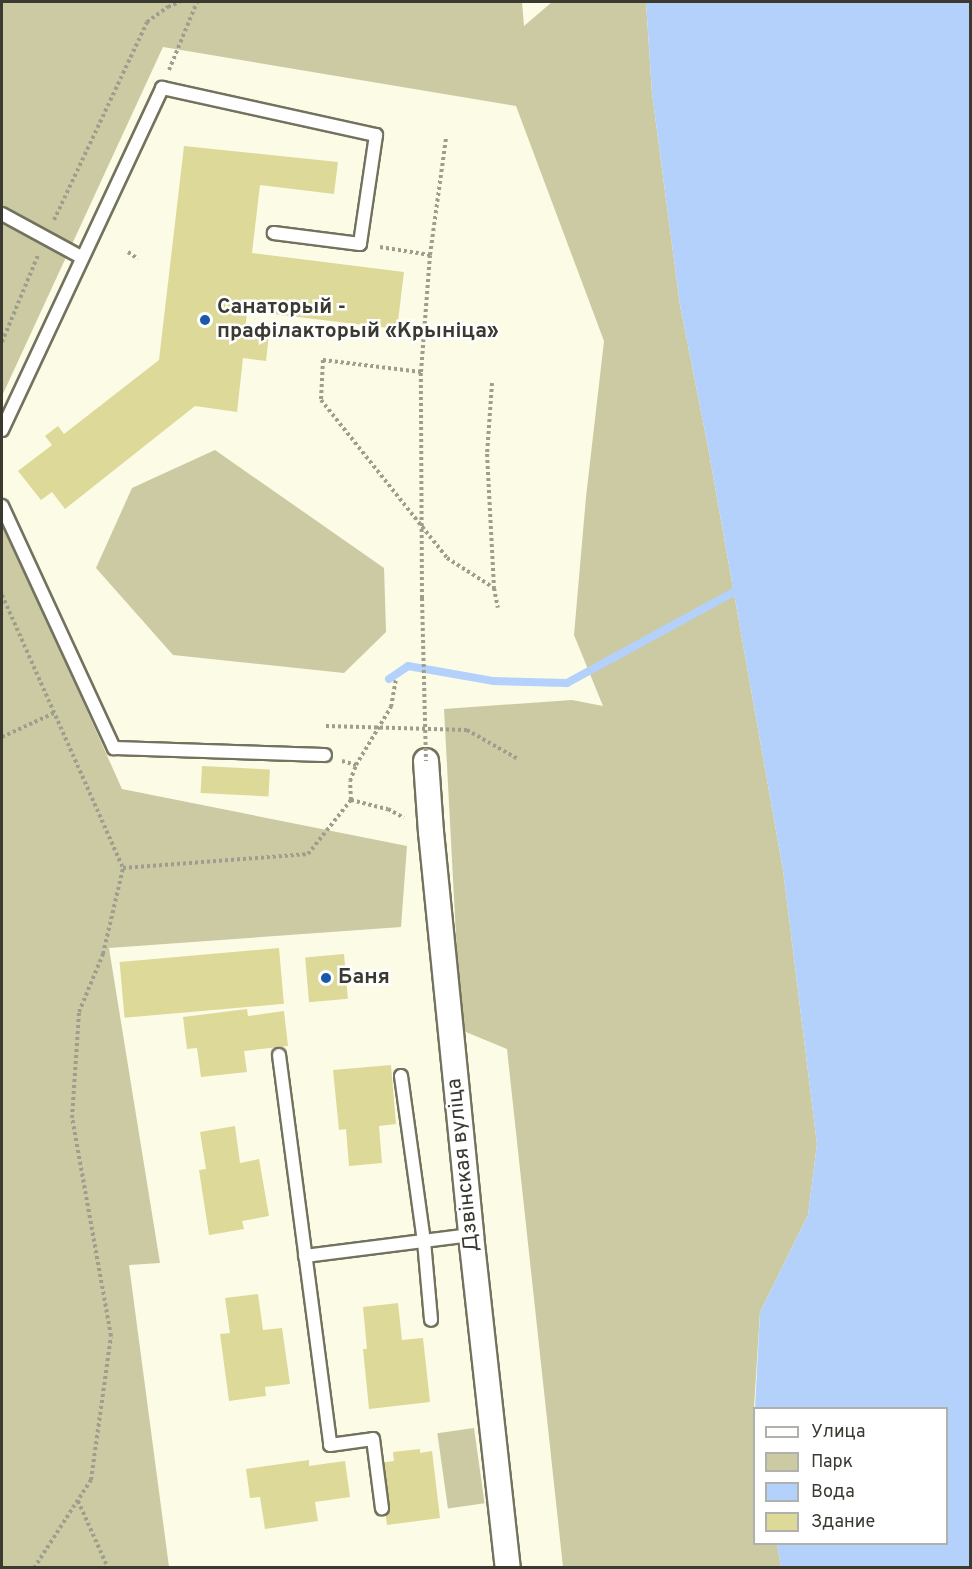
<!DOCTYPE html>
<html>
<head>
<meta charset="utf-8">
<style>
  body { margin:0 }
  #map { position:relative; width:972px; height:1569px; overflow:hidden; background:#fcfbe5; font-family:Overpass,sans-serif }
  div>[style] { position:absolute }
  .green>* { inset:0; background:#cccaa3; transform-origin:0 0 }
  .water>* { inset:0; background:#b3d1fb }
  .stream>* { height:8px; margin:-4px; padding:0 4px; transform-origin:4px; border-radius:4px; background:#b3d1fb }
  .building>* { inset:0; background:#ddd999; transform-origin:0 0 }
  .path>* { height:4px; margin-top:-2px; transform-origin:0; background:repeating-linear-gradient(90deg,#9e9e8e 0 3px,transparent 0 6px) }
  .roads { filter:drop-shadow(2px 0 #73725e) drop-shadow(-2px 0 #73725e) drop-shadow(0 2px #73725e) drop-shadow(0 -2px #73725e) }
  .lane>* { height:12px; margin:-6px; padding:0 6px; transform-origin:6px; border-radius:6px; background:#fff }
  .street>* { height:24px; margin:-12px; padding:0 12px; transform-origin:12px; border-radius:12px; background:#fff }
  .path-bridge>* { height:4px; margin-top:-2px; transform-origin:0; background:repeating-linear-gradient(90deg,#9e9e8e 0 3px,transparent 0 6px) }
  .dots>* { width:16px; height:16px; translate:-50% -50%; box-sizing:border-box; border:3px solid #fff; border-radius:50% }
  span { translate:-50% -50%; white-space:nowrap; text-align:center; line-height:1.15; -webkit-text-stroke:5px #fff; paint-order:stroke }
  .poi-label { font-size:21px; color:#3a3a31; font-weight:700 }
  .left { translate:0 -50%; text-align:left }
  .street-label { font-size:21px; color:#3a3a31 }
  .frame { position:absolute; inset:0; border:3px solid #3a3a31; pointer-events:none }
  .legend { position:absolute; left:753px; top:1407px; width:195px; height:138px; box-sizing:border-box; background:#fff; border:2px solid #b0b0ad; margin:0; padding:8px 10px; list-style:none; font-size:18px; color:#3a3a31 }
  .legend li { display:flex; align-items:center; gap:12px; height:30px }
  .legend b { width:30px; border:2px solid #b0b0ad }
</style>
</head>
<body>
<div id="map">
  <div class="green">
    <i style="clip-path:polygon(2px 2px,522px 2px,524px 26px,552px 2px,646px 2px,652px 93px,680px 305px,708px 447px,783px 870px,817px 1144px,808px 1215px,760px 1312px,754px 1408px,754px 1544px,777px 1544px,781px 1567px,563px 1567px,507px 1049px,461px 1030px,444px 709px,572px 700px,603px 706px,574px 635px,586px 497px,604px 341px,516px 106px,163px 47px,2px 396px)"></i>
    <i style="clip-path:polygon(215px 450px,384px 568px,386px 632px,344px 673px,173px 655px,96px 568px,132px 488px)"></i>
    <i style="clip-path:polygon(2px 521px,122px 789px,407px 846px,401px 927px,109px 948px,160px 1263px,129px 1265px,169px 1567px,2px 1567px)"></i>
    <i style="left:474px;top:1428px;width:76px;height:37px;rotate:82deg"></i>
  </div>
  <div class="water">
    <i style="clip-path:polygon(646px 2px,970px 2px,970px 1567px,781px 1567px,777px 1544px,946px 1544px,946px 1408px,755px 1408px,760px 1312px,808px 1215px,817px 1144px,783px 870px,708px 447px,680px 305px,652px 93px)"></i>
  </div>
  <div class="stream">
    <i style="left:389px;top:679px;width:23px;rotate:-34deg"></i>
    <i style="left:408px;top:666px;width:86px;rotate:10deg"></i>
    <i style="left:493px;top:681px;width:74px;rotate:1.5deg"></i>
    <i style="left:567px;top:683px;width:190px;rotate:-28.6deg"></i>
    <i style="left:734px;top:592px;width:9px;rotate:-13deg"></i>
  </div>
  <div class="building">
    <i style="clip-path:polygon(184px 146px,338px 162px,334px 194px,260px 185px,252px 253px,404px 272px,397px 329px,247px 311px,245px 331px,269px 334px,266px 361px,243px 358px,237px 412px,195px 406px,65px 509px,52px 492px,41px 500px,18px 471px,52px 445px,45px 436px,58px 426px,64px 434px,159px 360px)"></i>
    <i style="left:202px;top:766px;width:68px;height:27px;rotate:3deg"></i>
    <i style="left:279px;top:948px;width:56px;height:160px;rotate:85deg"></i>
    <i style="left:344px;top:954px;width:45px;height:39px;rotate:85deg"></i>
    <i style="clip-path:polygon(247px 1009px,248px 1016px,284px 1011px,288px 1046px,244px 1051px,247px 1072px,201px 1077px,197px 1048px,187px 1049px,183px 1017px)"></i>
    <i style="clip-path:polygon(391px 1065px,396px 1124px,379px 1126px,382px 1163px,349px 1166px,346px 1129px,339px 1130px,333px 1070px)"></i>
    <i style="clip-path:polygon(235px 1126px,240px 1163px,259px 1159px,269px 1216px,242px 1221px,244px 1229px,209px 1235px,199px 1170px,206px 1169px,200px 1132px)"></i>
    <i style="clip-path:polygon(258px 1294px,263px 1330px,282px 1328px,290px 1384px,265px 1387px,266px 1396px,229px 1401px,220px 1334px,230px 1333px,225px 1298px)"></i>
    <i style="clip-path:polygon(398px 1303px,402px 1340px,423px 1338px,430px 1402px,369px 1409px,363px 1349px,367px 1349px,363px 1307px)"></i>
    <i style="clip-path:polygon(420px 1449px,420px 1453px,432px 1451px,440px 1518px,387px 1525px,379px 1463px,394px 1461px,393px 1452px)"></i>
    <i style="clip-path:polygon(309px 1460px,309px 1466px,345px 1461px,350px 1497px,315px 1502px,318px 1521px,265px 1529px,260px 1497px,250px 1498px,246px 1469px)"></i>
  </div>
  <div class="path">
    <i style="left:169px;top:70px;width:74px;rotate:-67.6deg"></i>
    <i style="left:54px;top:220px;width:219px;rotate:-64.8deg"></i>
    <i style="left:147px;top:22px;width:26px;rotate:-36deg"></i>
    <i style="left:168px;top:7px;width:13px;rotate:-23deg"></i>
    <i style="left:380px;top:247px;width:51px;rotate:9.1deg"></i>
    <i style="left:128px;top:252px;width:12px;rotate:35deg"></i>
    <i style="left:2px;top:342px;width:94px;rotate:-67.5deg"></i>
    <i style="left:421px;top:372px;width:99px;rotate:-173deg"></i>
    <i style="left:323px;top:360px;width:40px;rotate:92.9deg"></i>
    <i style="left:321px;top:400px;width:202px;rotate:51.4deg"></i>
    <i style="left:447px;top:558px;width:56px;rotate:32.6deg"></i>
    <i style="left:492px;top:383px;width:71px;rotate:94deg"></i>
    <i style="left:487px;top:454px;width:134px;rotate:87deg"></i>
    <i style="left:494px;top:588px;width:20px;rotate:79deg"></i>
    <i style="left:2px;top:595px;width:299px;rotate:66.1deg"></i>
    <i style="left:123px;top:868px;width:186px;rotate:-4.3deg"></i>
    <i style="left:308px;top:854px;width:69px;rotate:-51.5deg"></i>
    <i style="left:351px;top:800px;width:19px;rotate:-93deg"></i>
    <i style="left:350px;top:781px;width:17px;rotate:-69deg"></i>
    <i style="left:356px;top:765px;width:68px;rotate:-58.9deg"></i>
    <i style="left:391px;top:707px;width:27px;rotate:-80deg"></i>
    <i style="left:422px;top:598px;width:226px;rotate:-90.3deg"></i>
    <i style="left:421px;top:372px;width:117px;rotate:-85.6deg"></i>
    <i style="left:430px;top:255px;width:118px;rotate:-82.2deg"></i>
    <i style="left:326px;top:726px;width:141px;rotate:1.6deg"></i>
    <i style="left:467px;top:730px;width:59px;rotate:29.6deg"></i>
    <i style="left:2px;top:737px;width:57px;rotate:-24.8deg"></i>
    <i style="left:342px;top:761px;width:15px;rotate:16deg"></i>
    <i style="left:351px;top:800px;width:38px;rotate:14deg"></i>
    <i style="left:388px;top:809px;width:18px;rotate:29deg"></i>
    <i style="left:78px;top:1501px;width:73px;rotate:65.9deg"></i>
    <i style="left:34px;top:1568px;width:105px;rotate:-57.1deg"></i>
    <i style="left:91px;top:1480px;width:145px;rotate:-82.1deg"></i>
    <i style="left:111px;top:1336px;width:221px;rotate:-100.1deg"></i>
    <i style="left:72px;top:1118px;width:106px;rotate:-86.2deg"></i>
    <i style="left:79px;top:1012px;width:63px;rotate:-67.5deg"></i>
    <i style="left:103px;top:954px;width:88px;rotate:-76.9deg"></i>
  </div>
  <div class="roads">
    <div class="lane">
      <i style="left:2px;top:214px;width:90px;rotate:28.6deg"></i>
      <i style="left:2px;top:430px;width:378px;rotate:-64.9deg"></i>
      <i style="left:162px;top:88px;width:219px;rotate:12.4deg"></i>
      <i style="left:376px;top:135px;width:110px;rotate:98.4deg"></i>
      <i style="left:360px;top:244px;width:87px;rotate:-172.7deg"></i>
      <i style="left:2px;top:506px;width:267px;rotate:65.2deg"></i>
      <i style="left:114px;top:748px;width:211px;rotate:1.9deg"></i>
      <i style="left:279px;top:1055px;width:393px;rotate:82.5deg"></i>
      <i style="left:330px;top:1445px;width:43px;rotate:-7.9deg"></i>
      <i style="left:373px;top:1439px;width:70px;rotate:82.6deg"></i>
      <i style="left:401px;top:1076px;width:167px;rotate:82.1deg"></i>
      <i style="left:424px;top:1241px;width:79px;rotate:84.9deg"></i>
      <i style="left:305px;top:1256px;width:167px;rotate:-7.2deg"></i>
    </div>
    <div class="street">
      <i style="left:426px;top:761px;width:71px;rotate:86deg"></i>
      <i style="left:431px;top:832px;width:405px;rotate:84.3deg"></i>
      <i style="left:471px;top:1235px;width:335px;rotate:83.7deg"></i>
    </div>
  </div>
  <div class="path-bridge">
    <i style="left:422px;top:598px;width:163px;rotate:88.6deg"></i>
  </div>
  <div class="dots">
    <i style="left:205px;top:320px;background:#1859a9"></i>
    <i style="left:326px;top:978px;background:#1859a9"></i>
  </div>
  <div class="poi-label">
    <span class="left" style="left:217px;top:320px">Санаторый -<br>прафілакторый «Крыніца»</span>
    <span class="left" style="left:338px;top:978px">Баня</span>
  </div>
  <div class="street-label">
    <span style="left:464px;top:1165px;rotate:-96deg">Дзвінская вуліца</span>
  </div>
  <div class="frame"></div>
  <ul class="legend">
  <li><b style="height:8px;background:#fff"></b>Улица</li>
  <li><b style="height:16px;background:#cccaa3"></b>Парк</li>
  <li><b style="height:16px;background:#b3d1fb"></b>Вода</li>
  <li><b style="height:16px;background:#ddd999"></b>Здание</li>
  </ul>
</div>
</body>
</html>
